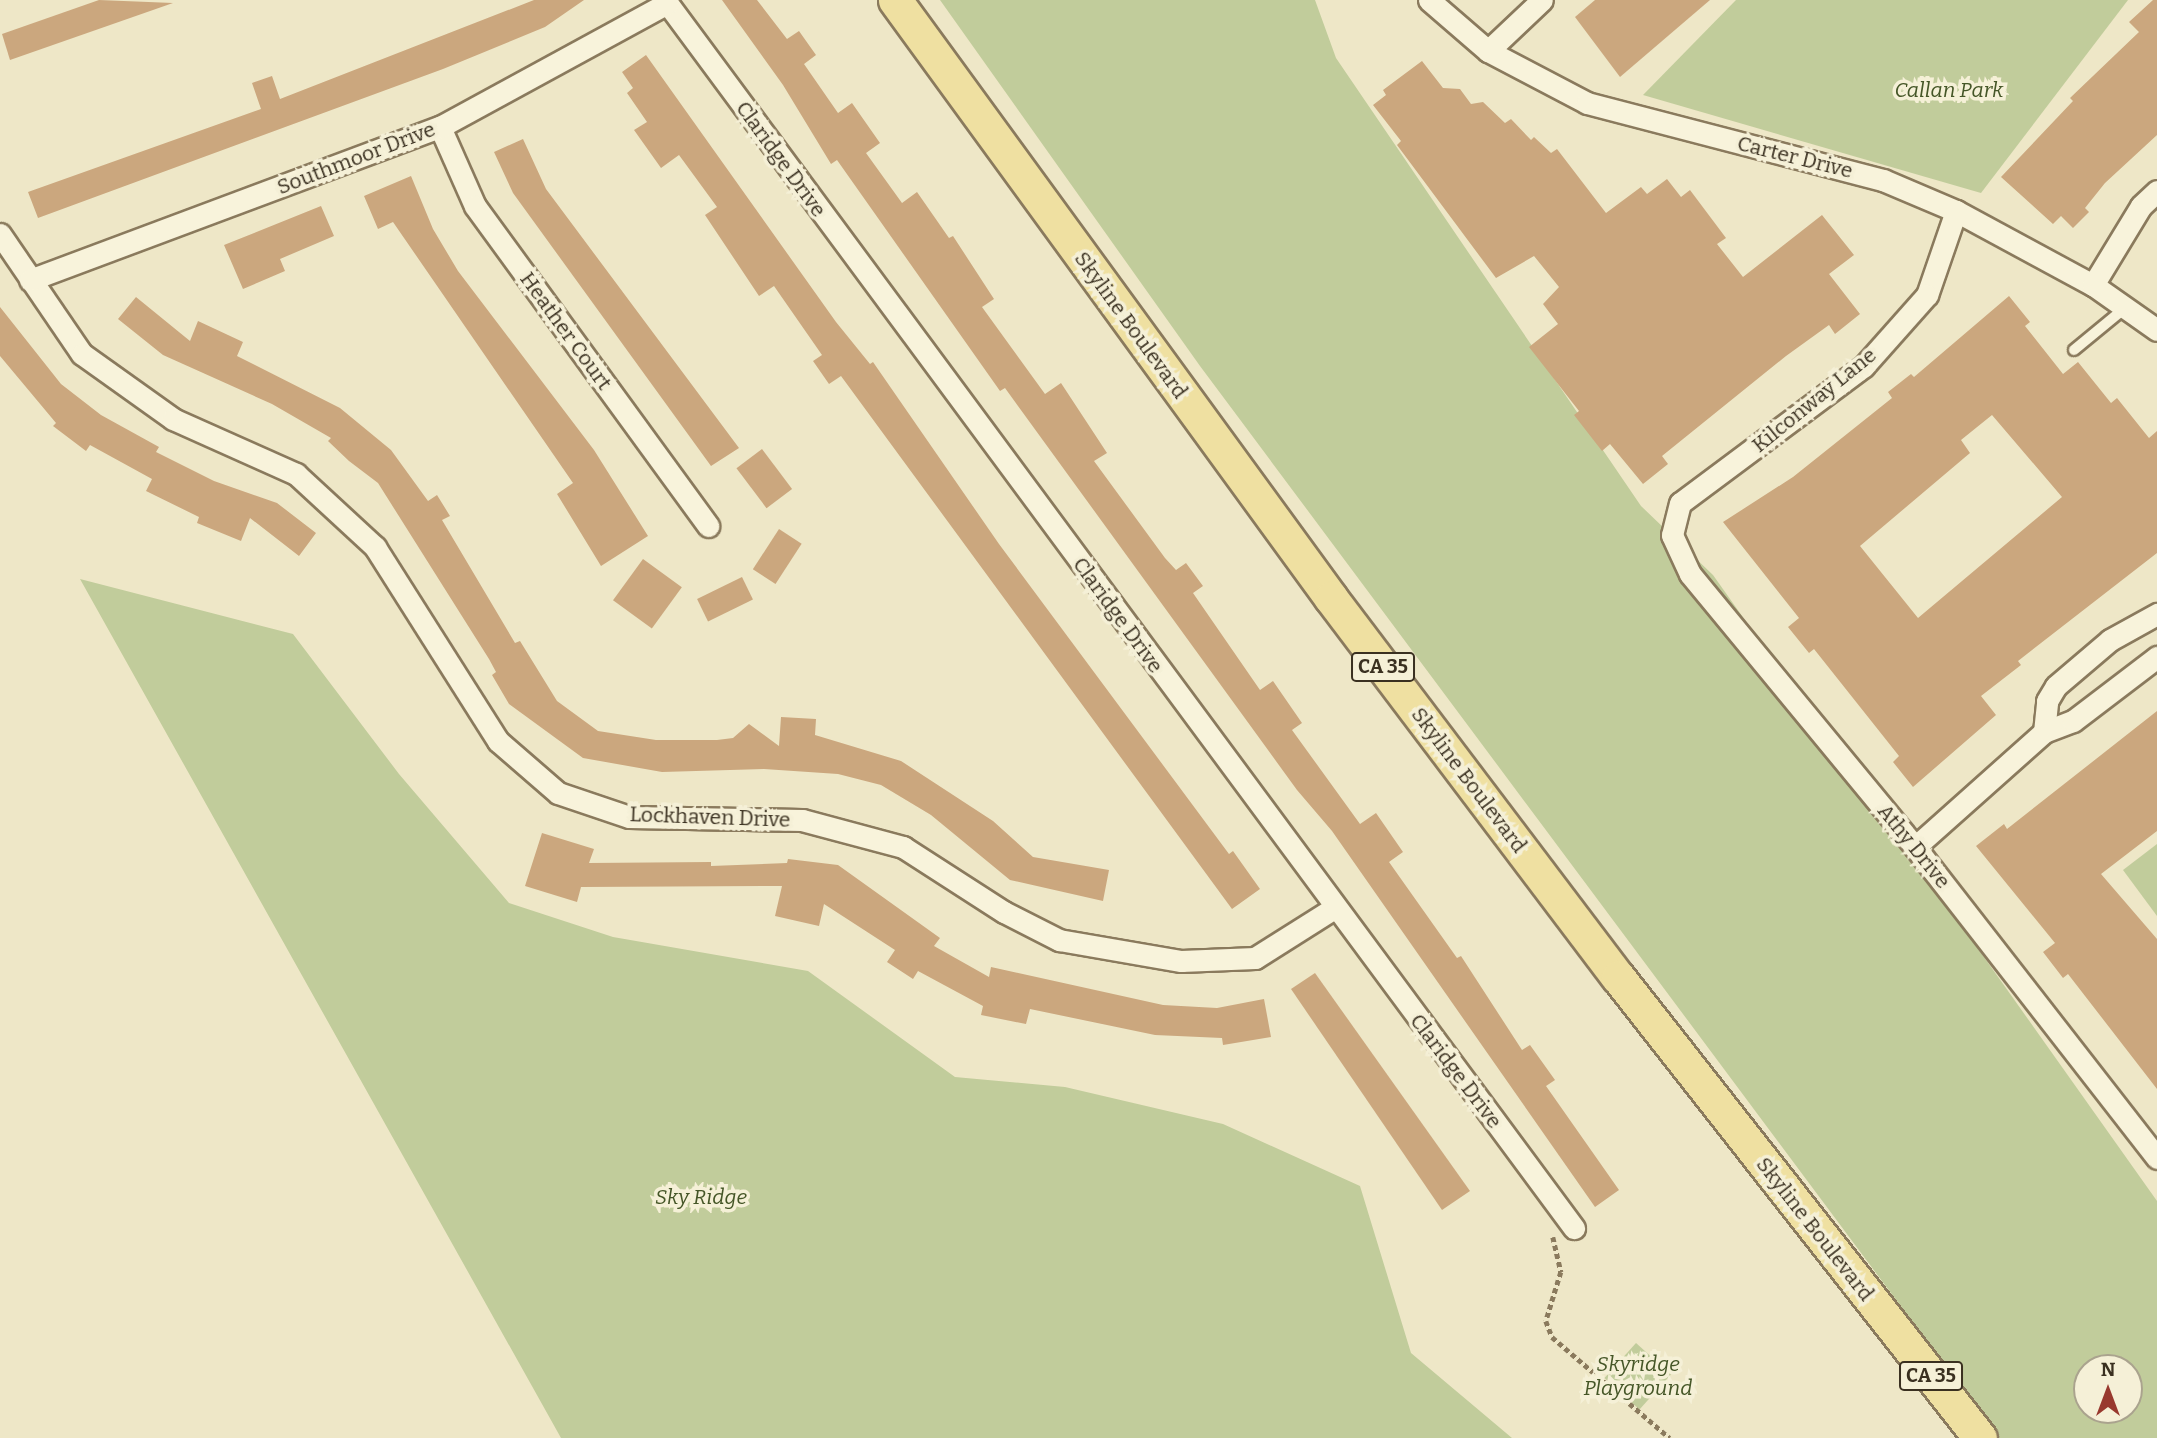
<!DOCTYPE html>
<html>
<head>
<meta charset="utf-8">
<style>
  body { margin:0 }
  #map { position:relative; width:2157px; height:1438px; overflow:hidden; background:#eee7c7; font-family:Bitter,serif }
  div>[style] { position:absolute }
  .green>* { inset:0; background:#c1cc9b; transform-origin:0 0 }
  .building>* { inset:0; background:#cba77e; transform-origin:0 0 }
  .path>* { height:4.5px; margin-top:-2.25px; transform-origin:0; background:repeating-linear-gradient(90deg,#8a7a5d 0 5px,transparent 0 8.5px) }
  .roads { filter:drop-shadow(2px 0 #8a7a5d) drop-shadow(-2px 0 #8a7a5d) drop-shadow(0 2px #8a7a5d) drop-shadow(0 -2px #8a7a5d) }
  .lane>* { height:10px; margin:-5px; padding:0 5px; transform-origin:5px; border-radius:5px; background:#f8f3db }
  .street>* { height:21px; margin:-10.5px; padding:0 10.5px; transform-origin:10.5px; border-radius:10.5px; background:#f8f3db }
  .primary>* { height:33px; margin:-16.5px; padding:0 16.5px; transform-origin:16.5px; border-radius:16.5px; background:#efe0a1 }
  span { translate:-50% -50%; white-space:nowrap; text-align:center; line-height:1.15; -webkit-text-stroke:7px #f5f0d7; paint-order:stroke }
  .shield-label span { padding:2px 5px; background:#f5f0d7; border:2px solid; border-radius:5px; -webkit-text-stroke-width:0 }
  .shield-label { font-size:19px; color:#3a3020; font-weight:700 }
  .park-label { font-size:21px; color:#455627; font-style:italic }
  .street-label { font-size:21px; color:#3a3020 }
  .north { position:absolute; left:2073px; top:1354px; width:70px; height:70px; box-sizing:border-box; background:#f5f0d7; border:2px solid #aaa38e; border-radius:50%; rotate:0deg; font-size:19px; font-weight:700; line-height:28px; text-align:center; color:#3a3020 }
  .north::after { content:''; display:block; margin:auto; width:24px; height:32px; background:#98392e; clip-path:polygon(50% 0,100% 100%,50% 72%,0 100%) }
</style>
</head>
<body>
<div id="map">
  <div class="green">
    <i style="clip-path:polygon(evenodd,940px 0,1315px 0,1336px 58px,1641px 506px,1713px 575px,2157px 1201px,2157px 1438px,1999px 1438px,1200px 366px,940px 0,2087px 1368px,2129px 1368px,2129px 1410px,2087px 1410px,2087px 1368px)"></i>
    <i style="clip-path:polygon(1736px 0,2128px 0,1981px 193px,1643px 95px)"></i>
    <i style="clip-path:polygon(80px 579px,293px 634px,399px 774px,509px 903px,613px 937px,808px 971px,955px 1077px,1065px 1087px,1223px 1124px,1360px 1186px,1411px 1353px,1512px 1438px,561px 1438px)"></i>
    <i style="clip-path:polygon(2157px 844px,2157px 916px,2123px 870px)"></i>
    <i style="left:1636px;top:1343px;width:47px;height:47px;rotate:42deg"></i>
  </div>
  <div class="building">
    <i style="clip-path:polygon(99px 0,173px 3px,10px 60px,2px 34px)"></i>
    <i style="clip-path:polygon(534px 0,584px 0,545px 27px,443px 69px,38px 218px,28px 192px,261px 109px,252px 83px,272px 76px,280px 99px)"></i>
    <i style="clip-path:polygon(722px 0,757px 0,787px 39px,799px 31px,816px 55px,804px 64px,838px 113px,852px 103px,880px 143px,866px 153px,902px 203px,917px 192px,949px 238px,953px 236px,994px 299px,982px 307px,1045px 394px,1061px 383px,1107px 453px,1094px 461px,1165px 558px,1176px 570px,1186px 563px,1203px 586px,1193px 593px,1260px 690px,1273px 681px,1302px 723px,1292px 730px,1360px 824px,1376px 813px,1403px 852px,1389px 862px,1457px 958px,1461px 956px,1522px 1050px,1530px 1045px,1555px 1080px,1546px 1086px,1619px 1190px,1595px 1207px,1332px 831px,1297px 790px,1005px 388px,1000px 391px,837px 160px,831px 164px,783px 85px)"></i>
    <i style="clip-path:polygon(1595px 0,1710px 0,1620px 77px,1575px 17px)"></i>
    <i style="clip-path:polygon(2153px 0,2157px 0,2157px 135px,2105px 183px,2085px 208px,2089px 212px,2073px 228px,2061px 216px,2053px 224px,2001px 177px,2073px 101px,2070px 98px,2139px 32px,2129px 22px)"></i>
    <i style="clip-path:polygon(646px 55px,836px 322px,870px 364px,873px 362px,999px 544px,1229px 854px,1233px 851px,1260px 889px,1232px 909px,841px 376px,829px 384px,813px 361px,822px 355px,774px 286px,759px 296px,705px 215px,717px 207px,679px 155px,661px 168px,634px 130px,647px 122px,627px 93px,633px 88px,622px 72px)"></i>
    <i style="clip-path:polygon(1422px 61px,1443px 88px,1460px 89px,1471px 104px,1483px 102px,1505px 123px,1511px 119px,1531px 140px,1534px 137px,1551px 153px,1557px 149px,1606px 213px,1641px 187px,1647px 194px,1667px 179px,1681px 197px,1690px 190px,1726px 238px,1717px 244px,1743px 277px,1822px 215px,1854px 255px,1829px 274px,1860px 314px,1835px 334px,1829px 325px,1786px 356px,1662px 456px,1668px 464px,1643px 484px,1610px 444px,1602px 451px,1574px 415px,1579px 411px,1529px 347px,1558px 324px,1543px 304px,1559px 287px,1534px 256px,1496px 278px,1397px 145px,1401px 141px,1373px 105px,1386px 95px,1383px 90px)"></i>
    <i style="clip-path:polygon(523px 139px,546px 189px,739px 448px,711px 466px,513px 193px,494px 152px)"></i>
    <i style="clip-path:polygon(411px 176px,433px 229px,458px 271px,594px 450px,648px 536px,601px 566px,557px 494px,573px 483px,393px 222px,378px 229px,364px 196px)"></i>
    <i style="clip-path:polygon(321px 206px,334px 236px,280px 259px,285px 271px,243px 289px,224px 245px)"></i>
    <i style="clip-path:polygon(evenodd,2009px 296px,2030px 322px,2025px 326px,2063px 374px,2078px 362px,2111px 403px,2117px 398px,2149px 438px,2157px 431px,2157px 553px,2018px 661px,2021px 665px,1981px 696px,1996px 715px,1913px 787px,1893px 762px,1899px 756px,1814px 649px,1809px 653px,1788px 627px,1799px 618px,1723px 522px,1793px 477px,1892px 398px,1888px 392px,1911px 374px,1914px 377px,2009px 296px,1992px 415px,2062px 497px,1918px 618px,1860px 546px,1970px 453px,1961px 440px,1992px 415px)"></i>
    <i style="clip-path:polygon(136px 297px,190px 341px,198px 321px,243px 342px,237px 356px,340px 408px,391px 450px,428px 501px,437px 495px,450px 516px,442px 520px,515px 643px,520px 641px,557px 701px,598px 731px,656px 740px,717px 740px,733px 738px,749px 724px,779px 746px,781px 717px,816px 719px,815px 735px,901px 761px,993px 821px,1033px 857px,1109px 870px,1103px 901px,1010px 880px,931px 815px,881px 785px,838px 774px,764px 769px,662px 772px,583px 758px,509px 704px,492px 675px,496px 672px,489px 659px,378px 483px,349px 461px,328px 441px,331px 438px,272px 404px,163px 355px,118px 319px)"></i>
    <i style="clip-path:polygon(0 307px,61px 384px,101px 415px,159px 447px,156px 452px,214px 481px,277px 503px,316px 533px,299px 556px,250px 518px,241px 541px,197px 523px,199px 517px,146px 491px,152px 479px,90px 445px,86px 451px,53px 426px,56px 423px,0 356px)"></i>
    <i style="left:762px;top:449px;width:50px;height:32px;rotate:53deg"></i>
    <i style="left:779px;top:529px;width:27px;height:48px;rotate:33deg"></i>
    <i style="left:643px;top:559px;width:48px;height:51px;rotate:36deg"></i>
    <i style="left:742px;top:577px;width:25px;height:50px;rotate:64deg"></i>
    <i style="clip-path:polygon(2157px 711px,2157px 831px,2101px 874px,2157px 939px,2157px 1089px,2068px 974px,2063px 978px,2043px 952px,2055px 943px,1976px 846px,2004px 824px,2007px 829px)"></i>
    <i style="clip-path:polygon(542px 833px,594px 849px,589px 863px,711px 862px,711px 866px,787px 863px,788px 859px,838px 865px,940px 938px,934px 946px,989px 977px,991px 967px,1163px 1005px,1217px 1008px,1264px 999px,1271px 1037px,1223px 1045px,1222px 1038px,1155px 1035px,1030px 1009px,1026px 1024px,981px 1015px,983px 1006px,918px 971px,913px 979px,887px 962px,895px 950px,824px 904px,819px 926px,775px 916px,782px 886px,581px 887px,577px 902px,525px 886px)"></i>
    <i style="clip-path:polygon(1315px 973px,1470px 1191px,1442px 1210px,1291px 989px)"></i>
  </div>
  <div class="path">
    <i style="left:1553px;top:1237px;width:36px;rotate:77deg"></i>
    <i style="left:1561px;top:1272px;width:51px;rotate:107deg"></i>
    <i style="left:1546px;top:1321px;width:17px;rotate:69deg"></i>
    <i style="left:1552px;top:1337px;width:155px;rotate:40.6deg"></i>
  </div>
  <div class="roads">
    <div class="lane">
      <i style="left:2074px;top:350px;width:66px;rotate:-39.5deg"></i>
    </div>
    <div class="street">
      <i style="left:665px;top:0;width:1528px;rotate:53.49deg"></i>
      <i style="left:1429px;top:0;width:78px;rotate:40.8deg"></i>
      <i style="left:1488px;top:51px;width:112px;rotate:27.7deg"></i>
      <i style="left:1587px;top:103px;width:306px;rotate:14.6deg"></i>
      <i style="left:1883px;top:180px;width:79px;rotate:23deg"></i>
      <i style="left:1956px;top:211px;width:156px;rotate:28.4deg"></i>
      <i style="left:2093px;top:285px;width:78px;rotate:35.1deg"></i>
      <i style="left:1488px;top:51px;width:74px;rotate:-43.4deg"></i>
      <i style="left:440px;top:127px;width:86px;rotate:66.1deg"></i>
      <i style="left:475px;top:206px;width:396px;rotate:53.9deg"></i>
      <i style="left:1956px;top:211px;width:89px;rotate:109deg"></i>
      <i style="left:1927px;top:295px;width:95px;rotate:131.6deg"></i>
      <i style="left:1864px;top:366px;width:229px;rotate:143.3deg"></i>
      <i style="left:1680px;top:503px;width:33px;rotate:104deg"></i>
      <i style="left:1672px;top:535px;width:43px;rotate:65.2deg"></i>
      <i style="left:1690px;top:574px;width:354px;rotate:50.5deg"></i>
      <i style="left:1915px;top:847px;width:394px;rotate:52.1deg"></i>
      <i style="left:0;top:234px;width:145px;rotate:55.7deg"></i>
      <i style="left:82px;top:354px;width:112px;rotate:35.5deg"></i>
      <i style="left:173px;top:419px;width:135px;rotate:24.1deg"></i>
      <i style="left:296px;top:474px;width:108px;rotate:42.7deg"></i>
      <i style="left:375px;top:547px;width:230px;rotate:57.6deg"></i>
      <i style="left:498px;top:741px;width:79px;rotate:40.9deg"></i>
      <i style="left:558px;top:793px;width:75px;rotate:18.7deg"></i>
      <i style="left:629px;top:817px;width:173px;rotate:1deg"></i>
      <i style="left:802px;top:820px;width:105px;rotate:15deg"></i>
      <i style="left:903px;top:847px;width:120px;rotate:32.8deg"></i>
      <i style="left:1004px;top:912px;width:62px;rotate:27deg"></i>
      <i style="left:1059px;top:940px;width:124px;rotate:9.8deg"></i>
      <i style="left:1181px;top:961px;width:74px;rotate:-2.3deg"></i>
      <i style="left:1255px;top:958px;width:93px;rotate:-32.3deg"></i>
      <i style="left:30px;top:280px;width:438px;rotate:-20.5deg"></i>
      <i style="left:440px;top:127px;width:259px;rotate:-28.6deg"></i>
      <i style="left:2093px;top:285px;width:92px;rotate:-58.7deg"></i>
      <i style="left:2141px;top:206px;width:22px;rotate:-43deg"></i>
      <i style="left:2044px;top:732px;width:31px;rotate:-84deg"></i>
      <i style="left:2047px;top:701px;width:17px;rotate:-59deg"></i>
      <i style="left:2056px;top:686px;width:71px;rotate:-40.4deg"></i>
      <i style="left:2110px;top:640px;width:54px;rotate:-29deg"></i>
      <i style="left:1915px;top:847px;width:173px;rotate:-41.7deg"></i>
      <i style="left:2044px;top:732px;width:31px;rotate:-21deg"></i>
      <i style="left:2073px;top:721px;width:106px;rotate:-37.3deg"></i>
    </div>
    <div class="primary">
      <i style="left:895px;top:0;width:740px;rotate:53.9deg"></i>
      <i style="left:1331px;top:598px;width:475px;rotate:52.9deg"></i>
      <i style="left:1618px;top:977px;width:586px;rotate:51.86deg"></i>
    </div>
  </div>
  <div class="shield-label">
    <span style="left:1383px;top:667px">CA 35</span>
    <span style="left:1931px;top:1376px">CA 35</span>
  </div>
  <div class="park-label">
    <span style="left:1949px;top:90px">Callan Park</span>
    <span style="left:701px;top:1197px">Sky Ridge</span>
    <span style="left:1638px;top:1376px">Skyridge<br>Playground</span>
  </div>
  <div class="street-label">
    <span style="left:1795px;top:157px;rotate:14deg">Carter Drive</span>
    <span style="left:356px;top:158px;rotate:-21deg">Southmoor Drive</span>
    <span style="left:781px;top:159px;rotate:54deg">Claridge Drive</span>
    <span style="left:1131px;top:325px;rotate:54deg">Skyline Boulevard</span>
    <span style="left:566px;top:331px;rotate:54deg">Heather Court</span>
    <span style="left:1814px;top:400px;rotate:-39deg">Kilconway Lane</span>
    <span style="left:1118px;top:615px;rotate:54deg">Claridge Drive</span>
    <span style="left:1469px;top:780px;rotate:53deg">Skyline Boulevard</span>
    <span style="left:710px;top:817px;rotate:2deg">Lockhaven Drive</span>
    <span style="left:1914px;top:846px;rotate:51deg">Athy Drive</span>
    <span style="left:1456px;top:1071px;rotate:53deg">Claridge Drive</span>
    <span style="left:1815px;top:1229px;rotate:52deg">Skyline Boulevard</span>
  </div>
  <div class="north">N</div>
</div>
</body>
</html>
